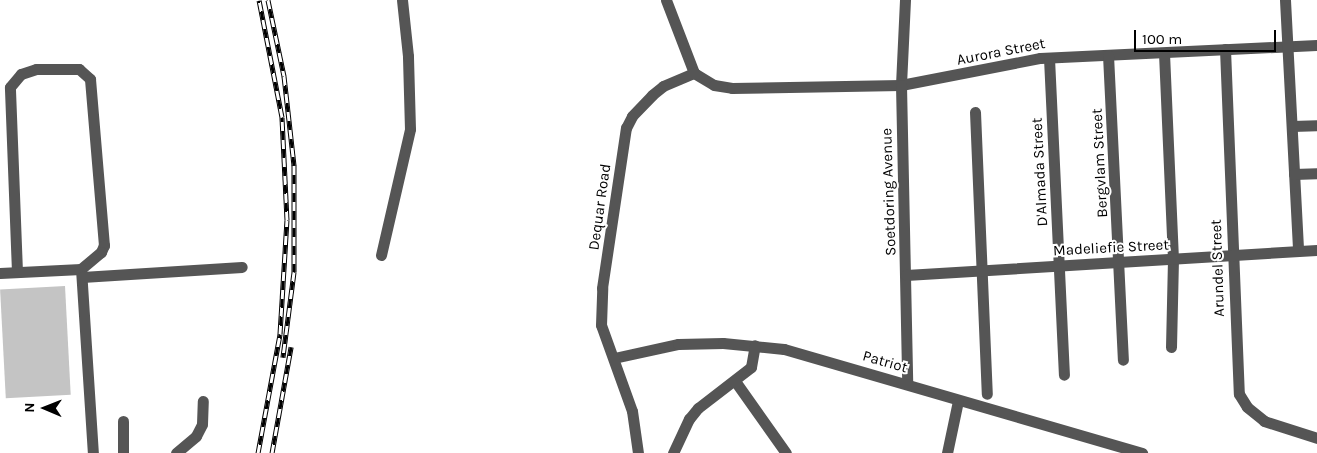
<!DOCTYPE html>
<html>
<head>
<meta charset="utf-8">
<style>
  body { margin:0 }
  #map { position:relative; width:1317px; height:453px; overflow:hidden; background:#fff; font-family:Karla,sans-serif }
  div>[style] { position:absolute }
  .building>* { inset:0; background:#c4c4c4; transform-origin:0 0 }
  .minor>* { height:11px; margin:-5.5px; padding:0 5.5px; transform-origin:5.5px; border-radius:5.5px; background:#555 }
  .rail>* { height:5px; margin-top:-2.5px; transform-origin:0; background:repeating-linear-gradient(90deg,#fff 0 9px,#000 0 18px); box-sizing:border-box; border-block:1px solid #000 }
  span { translate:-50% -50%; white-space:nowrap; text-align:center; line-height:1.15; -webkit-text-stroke:4px #fff; paint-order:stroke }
  .street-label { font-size:15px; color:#000 }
  .north { position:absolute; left:20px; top:383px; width:50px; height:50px; -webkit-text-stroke:4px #fff; paint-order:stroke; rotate:271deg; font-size:14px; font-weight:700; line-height:20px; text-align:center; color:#000 }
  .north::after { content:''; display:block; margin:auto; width:18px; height:22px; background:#000; clip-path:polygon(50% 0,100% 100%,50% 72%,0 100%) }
  .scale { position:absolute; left:1134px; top:30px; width:142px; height:22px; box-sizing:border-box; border:2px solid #000; border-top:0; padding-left:6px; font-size:15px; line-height:18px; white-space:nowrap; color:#000; -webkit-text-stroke:4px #fff; paint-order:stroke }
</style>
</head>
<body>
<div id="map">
  <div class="building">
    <i style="left:65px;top:286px;width:109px;height:65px;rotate:87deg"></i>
  </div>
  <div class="minor">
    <i style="left:666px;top:0;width:78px;rotate:69deg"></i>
    <i style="left:694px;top:73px;width:23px;rotate:31deg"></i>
    <i style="left:714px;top:85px;width:18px;rotate:9deg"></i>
    <i style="left:732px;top:88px;width:169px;rotate:-1deg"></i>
    <i style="left:901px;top:85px;width:142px;rotate:-11deg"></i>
    <i style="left:1040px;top:58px;width:277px;rotate:-2.7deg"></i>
    <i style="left:905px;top:0;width:85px;rotate:92.7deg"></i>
    <i style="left:901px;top:85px;width:298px;rotate:88.8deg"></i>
    <i style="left:1285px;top:0;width:251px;rotate:87deg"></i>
    <i style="left:1225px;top:49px;width:345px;rotate:87.7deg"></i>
    <i style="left:1239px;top:394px;width:15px;rotate:58deg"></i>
    <i style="left:1247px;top:407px;width:22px;rotate:39deg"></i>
    <i style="left:1264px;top:421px;width:56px;rotate:17.8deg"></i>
    <i style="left:1164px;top:53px;width:206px;rotate:87.5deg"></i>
    <i style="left:1173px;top:259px;width:88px;rotate:91.3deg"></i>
    <i style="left:1108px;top:55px;width:305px;rotate:87.2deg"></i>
    <i style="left:1049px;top:58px;width:317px;rotate:87.3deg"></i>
    <i style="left:975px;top:112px;width:282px;rotate:87.6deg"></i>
    <i style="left:1292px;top:126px;width:25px;rotate:-2deg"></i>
    <i style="left:1294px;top:174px;width:23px;rotate:-2deg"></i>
    <i style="left:381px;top:255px;width:129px;rotate:-77deg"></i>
    <i style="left:410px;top:129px;width:73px;rotate:-91.6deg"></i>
    <i style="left:408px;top:56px;width:56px;rotate:-96.1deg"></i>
    <i style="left:81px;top:269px;width:184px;rotate:86.3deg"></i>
    <i style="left:17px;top:272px;width:185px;rotate:-92.2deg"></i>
    <i style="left:10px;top:87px;width:17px;rotate:-50deg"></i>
    <i style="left:21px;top:74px;width:16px;rotate:-18deg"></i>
    <i style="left:36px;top:69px;width:43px"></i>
    <i style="left:79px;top:69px;width:15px;rotate:42deg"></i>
    <i style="left:90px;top:79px;width:167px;rotate:85.2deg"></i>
    <i style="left:104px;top:245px;width:8px;rotate:113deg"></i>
    <i style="left:101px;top:252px;width:26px;rotate:140deg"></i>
    <i style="left:0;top:273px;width:81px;rotate:-2.8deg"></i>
    <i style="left:906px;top:275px;width:412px;rotate:-3.5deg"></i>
    <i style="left:82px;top:277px;width:160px;rotate:-3.6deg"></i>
    <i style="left:614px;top:358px;width:66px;rotate:-12.3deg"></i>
    <i style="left:678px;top:344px;width:45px;rotate:-1.3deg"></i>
    <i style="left:723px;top:343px;width:61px;rotate:5.6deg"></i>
    <i style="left:784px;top:349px;width:373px;rotate:16.2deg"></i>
    <i style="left:735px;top:381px;width:88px;rotate:54.7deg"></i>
    <i style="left:123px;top:421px;width:32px;rotate:90deg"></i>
    <i style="left:176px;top:453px;width:26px;rotate:-40deg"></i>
    <i style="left:196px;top:436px;width:13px;rotate:-63deg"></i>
    <i style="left:202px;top:424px;width:23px;rotate:-88deg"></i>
    <i style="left:638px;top:453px;width:42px;rotate:-98.1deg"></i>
    <i style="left:632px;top:411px;width:91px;rotate:-109.8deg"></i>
    <i style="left:601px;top:325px;width:37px;rotate:-88deg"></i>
    <i style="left:602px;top:288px;width:162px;rotate:-81.5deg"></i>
    <i style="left:626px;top:128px;width:13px;rotate:-63deg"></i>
    <i style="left:632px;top:116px;width:29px;rotate:-46deg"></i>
    <i style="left:652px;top:95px;width:14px;rotate:-39deg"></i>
    <i style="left:663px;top:86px;width:34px;rotate:-23deg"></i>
    <i style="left:673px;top:453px;width:38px;rotate:-65deg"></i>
    <i style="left:689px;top:419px;width:14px;rotate:-51deg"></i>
    <i style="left:698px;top:408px;width:67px;rotate:-37.7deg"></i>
    <i style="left:751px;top:367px;width:22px;rotate:-80deg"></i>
    <i style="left:947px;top:453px;width:53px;rotate:-78.1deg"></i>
  </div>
  <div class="rail">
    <i style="left:268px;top:0;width:78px;rotate:78.1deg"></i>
    <i style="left:284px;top:76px;width:90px;rotate:83.6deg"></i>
    <i style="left:294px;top:165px;width:107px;rotate:90deg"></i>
    <i style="left:294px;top:272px;width:86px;rotate:97.4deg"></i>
    <i style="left:258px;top:453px;width:121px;rotate:-79.5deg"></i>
    <i style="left:280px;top:334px;width:114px;rotate:-86.5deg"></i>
    <i style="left:287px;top:220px;width:103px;rotate:-92.8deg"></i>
    <i style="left:282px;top:117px;width:119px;rotate:-101.1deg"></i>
    <i style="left:272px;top:453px;width:108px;rotate:-79.8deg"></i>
  </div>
  <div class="street-label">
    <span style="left:1001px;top:52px;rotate:-11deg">Aurora Street</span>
    <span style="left:1100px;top:163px;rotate:-93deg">Bergvlam Street</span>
    <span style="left:1040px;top:172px;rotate:-93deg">D'Almada Street</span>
    <span style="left:889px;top:192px;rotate:-92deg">Soetdoring Avenue</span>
    <span style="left:600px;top:207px;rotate:-82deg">Dequar Road</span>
    <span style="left:1111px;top:248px;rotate:-3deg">Madeliefie Street</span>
    <span style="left:1218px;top:268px;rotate:-92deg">Arundel Street</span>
    <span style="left:885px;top:362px;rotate:16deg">Patriot</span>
  </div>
  <div class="north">N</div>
  <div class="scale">100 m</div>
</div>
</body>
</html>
